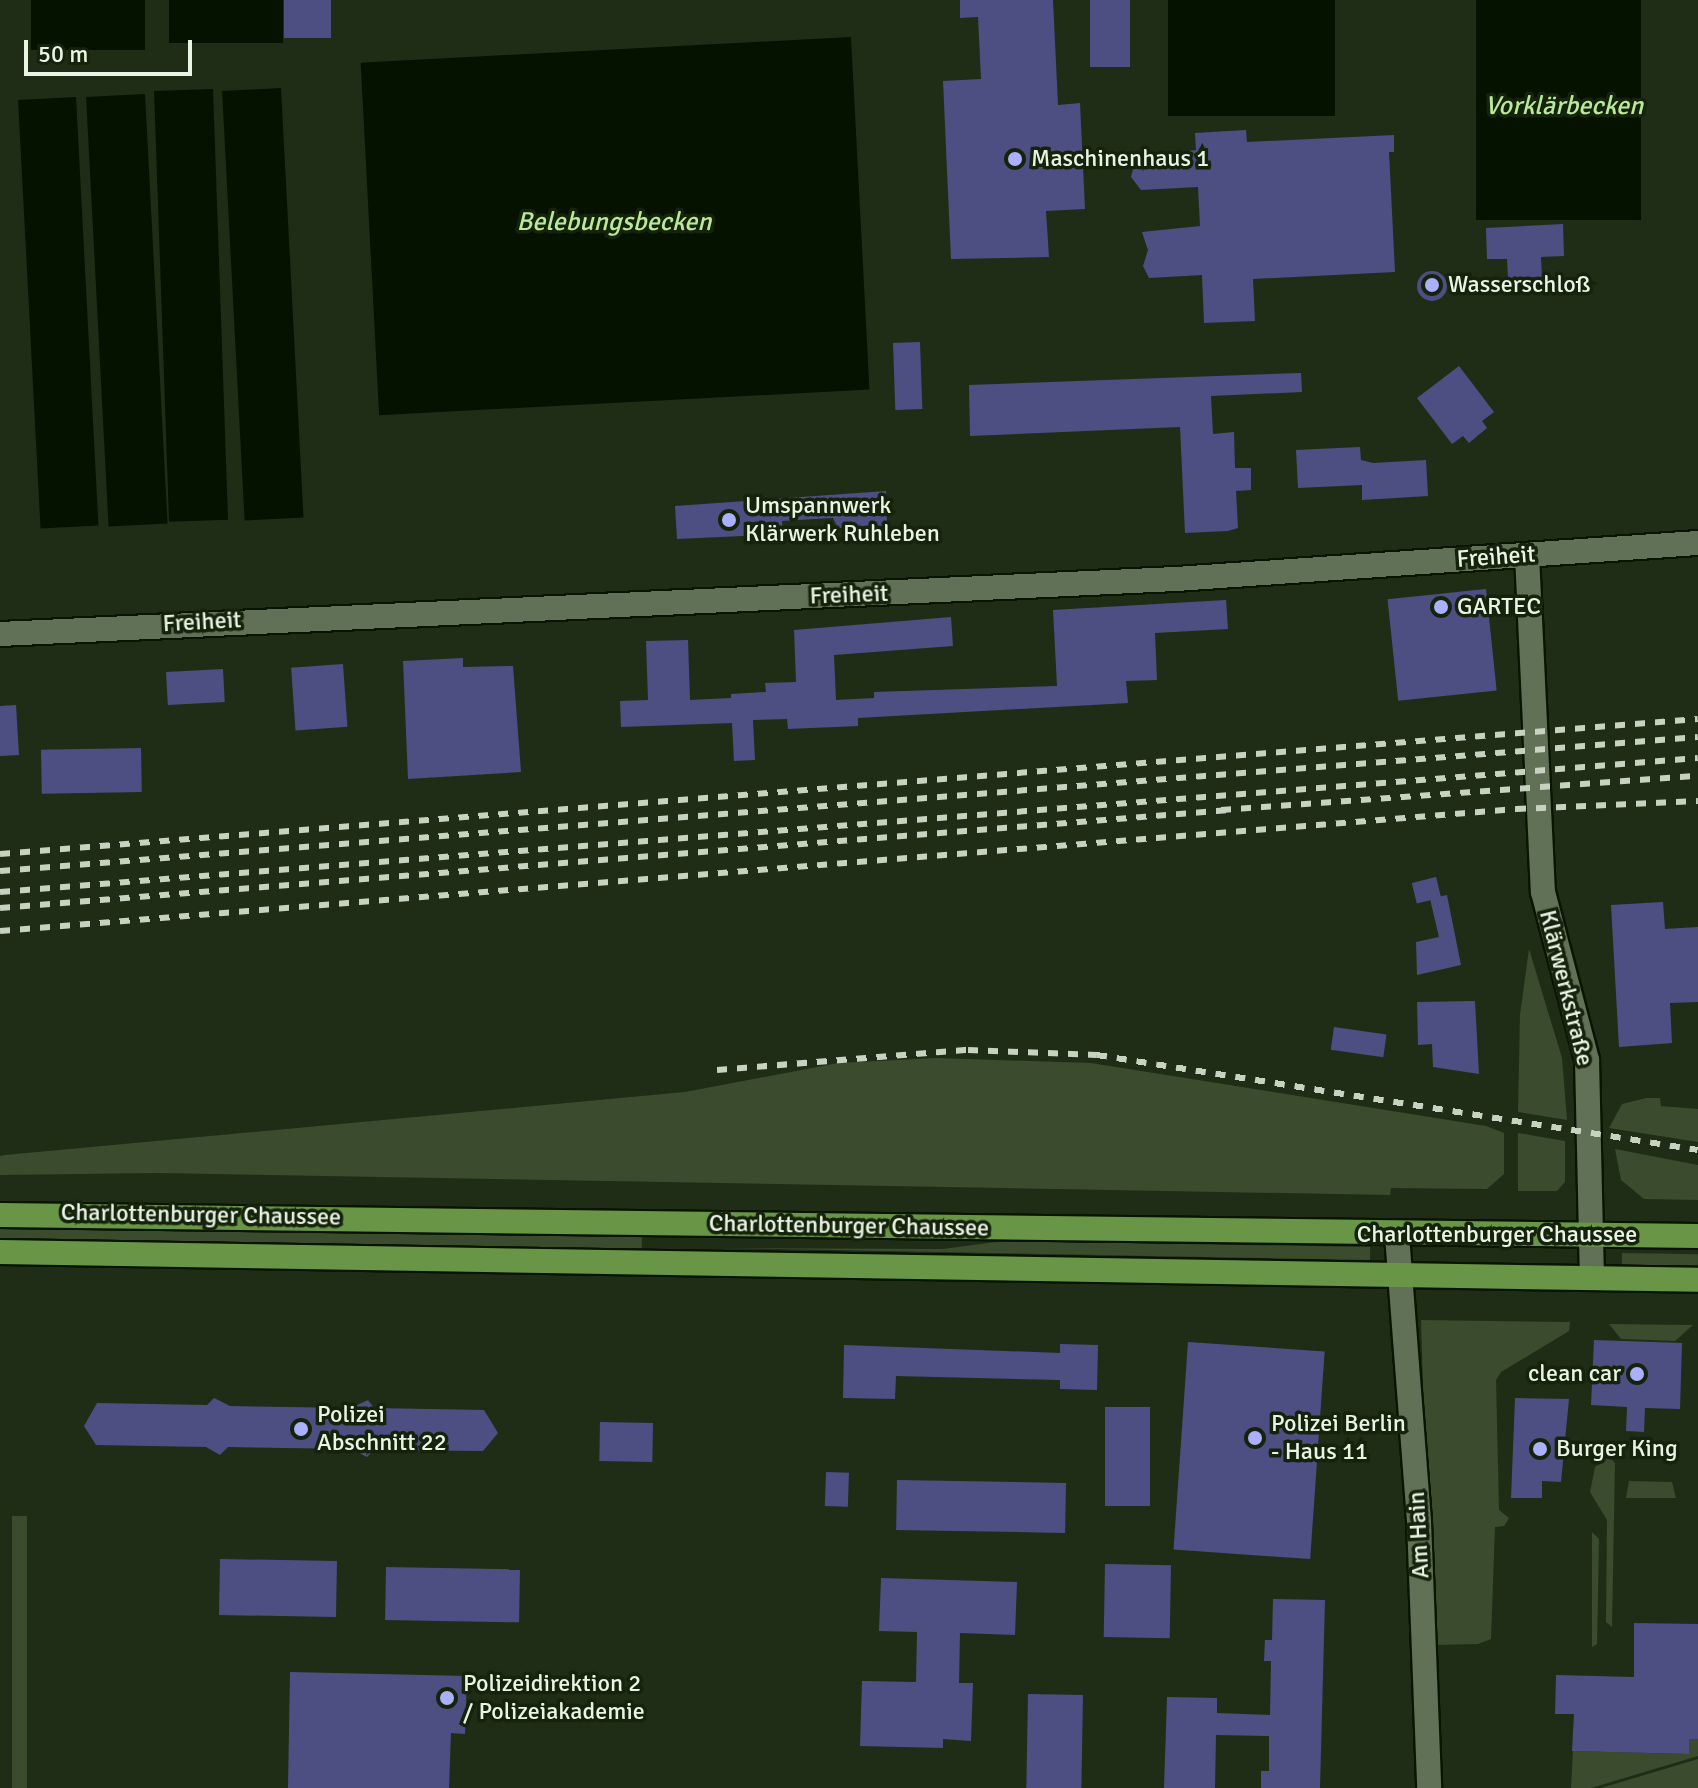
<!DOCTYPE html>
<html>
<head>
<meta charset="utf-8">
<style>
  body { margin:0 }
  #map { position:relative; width:1698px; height:1788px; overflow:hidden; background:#1f2d16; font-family:Signika,sans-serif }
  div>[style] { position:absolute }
  .green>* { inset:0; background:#3a4c2d; transform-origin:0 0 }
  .water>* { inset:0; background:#051200; transform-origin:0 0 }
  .building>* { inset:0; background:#4d4f83; transform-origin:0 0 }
  .round { border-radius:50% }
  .roads { filter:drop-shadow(2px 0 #091502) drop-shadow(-2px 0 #091502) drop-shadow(0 2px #091502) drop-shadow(0 -2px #091502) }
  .minor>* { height:24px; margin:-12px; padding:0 12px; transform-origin:12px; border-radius:12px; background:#617157 }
  .major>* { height:24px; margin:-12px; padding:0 12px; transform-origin:12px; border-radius:12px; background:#699546 }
  .rail>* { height:6px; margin-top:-3px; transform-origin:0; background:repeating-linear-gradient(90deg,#c7d2c1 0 10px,transparent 0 20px) }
  .dots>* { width:22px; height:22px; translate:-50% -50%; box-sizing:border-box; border:4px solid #16230c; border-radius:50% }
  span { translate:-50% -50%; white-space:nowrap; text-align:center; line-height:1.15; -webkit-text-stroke:7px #16230c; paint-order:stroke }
  .poi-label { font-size:24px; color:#eaf4e5 }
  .left { translate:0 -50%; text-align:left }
  .right { translate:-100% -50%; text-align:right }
  .street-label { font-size:24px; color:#eaf4e5 }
  .water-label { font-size:26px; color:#bae99a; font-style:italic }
  .scale { position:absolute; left:24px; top:40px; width:168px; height:36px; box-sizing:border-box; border:4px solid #eaf4e5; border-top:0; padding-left:10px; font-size:24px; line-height:28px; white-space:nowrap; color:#eaf4e5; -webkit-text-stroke:6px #16230c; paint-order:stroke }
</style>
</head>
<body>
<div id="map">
  <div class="green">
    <i style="clip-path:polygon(1529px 949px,1562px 1058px,1567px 1120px,1518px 1112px,1520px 1015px)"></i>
    <i style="clip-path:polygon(937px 1058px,1091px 1063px,1486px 1126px,1504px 1133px,1504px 1174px,1487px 1189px,1391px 1188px,1390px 1195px,157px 1173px,0 1175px,0 1156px,5px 1155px,685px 1092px,838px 1063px)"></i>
    <i style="clip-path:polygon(1646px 1098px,1660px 1098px,1661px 1106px,1698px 1109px,1698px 1142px,1609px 1128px,1622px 1104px)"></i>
    <i style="clip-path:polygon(1518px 1133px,1565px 1141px,1565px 1182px,1557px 1191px,1518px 1191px)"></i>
    <i style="clip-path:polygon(1615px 1149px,1698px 1165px,1698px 1200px,1644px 1199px,1621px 1180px)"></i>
    <i style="left:0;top:1226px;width:642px;height:13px;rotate:1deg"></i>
    <i style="clip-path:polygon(1003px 1241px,1370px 1247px,1370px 1260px,721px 1248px,943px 1249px)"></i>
    <i style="left:1622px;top:1253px;width:76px;height:14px;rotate:1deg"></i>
    <i style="clip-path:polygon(1421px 1320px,1570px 1322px,1569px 1331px,1501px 1372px,1496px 1380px,1499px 1510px,1509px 1518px,1504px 1526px,1495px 1527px,1491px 1639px,1478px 1644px,1431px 1645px)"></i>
    <i style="clip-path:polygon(1609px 1324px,1693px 1325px,1675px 1341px,1621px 1339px)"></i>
    <i style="clip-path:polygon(1609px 1457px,1615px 1463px,1612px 1627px,1606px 1622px,1607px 1520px,1590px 1492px,1595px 1467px)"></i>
    <i style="clip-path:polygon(1629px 1481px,1672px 1482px,1676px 1498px,1626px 1498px)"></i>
    <i style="left:12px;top:1516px;width:15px;height:272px"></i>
    <i style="clip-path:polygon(1592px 1532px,1599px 1539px,1597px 1644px,1592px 1647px)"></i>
    <i style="clip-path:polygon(1689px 1739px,1698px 1739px,1698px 1756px,1591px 1788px,1571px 1788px,1573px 1751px,1688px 1754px)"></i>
    <i style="clip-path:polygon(1698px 1759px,1698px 1788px,1601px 1788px)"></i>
  </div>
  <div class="water">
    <i style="left:31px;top:0;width:114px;height:50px"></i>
    <i style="left:169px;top:0;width:114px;height:43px"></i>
    <i style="left:1168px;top:0;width:167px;height:116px"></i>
    <i style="left:1476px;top:0;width:165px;height:220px"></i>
    <i style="left:851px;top:37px;width:353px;height:491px;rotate:87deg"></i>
    <i style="left:281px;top:88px;width:430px;height:59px;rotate:87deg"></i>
    <i style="left:213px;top:89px;width:431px;height:59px;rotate:88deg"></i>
    <i style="left:145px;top:94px;width:430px;height:59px;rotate:87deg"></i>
    <i style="left:76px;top:97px;width:429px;height:58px;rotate:87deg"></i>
  </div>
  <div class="building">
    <i style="left:284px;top:0;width:47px;height:38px"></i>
    <i style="clip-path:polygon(960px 0,1053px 0,1058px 105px,1080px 103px,1085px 209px,1046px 211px,1049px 257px,951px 259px,943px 81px,981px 79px,978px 17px,960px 18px)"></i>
    <i style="left:1090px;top:0;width:40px;height:67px"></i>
    <i style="clip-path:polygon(1246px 130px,1247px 142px,1394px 135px,1394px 152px,1389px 152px,1395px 272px,1253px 279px,1255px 321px,1204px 323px,1202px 275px,1149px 278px,1143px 266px,1148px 250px,1142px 232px,1200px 226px,1198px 187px,1141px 190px,1131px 177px,1136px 157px,1196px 150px,1195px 133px)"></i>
    <i style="clip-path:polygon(1563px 224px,1564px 256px,1541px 257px,1542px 277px,1508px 278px,1507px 259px,1487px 259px,1486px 228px)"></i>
    <i class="round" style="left:1417px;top:271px;width:30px;height:30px"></i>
    <i style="left:920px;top:342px;width:67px;height:27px;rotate:88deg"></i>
    <i style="clip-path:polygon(1459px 366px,1494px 412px,1482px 421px,1487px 428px,1469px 443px,1463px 436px,1452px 444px,1417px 398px)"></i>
    <i style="clip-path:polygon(1301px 373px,1302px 392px,1211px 396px,1213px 434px,1234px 432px,1235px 468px,1251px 468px,1251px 490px,1236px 491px,1238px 528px,1228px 531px,1185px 533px,1180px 427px,970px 436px,969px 385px)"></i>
    <i style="clip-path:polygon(1360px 447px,1361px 460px,1373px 463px,1426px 460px,1428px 496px,1362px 500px,1362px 485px,1298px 488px,1296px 450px)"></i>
    <i style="clip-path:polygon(886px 491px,887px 526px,838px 528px,833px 518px,782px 521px,783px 534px,677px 539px,675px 506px)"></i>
    <i style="left:1486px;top:589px;width:102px;height:99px;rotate:84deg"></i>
    <i style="clip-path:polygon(1226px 600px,1228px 629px,1155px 633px,1157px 680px,1126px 681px,1128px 703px,858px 718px,858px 726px,788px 729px,787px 719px,753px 720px,755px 760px,734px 761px,732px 723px,621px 727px,620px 701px,648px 700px,646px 641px,688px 640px,690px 700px,731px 698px,731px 694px,766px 692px,765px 683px,796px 682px,794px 630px,951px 617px,953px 646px,834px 655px,836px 700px,874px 698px,874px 692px,1057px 686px,1053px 610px)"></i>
    <i style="clip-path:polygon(463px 658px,463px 667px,513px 666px,521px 772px,408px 779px,403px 661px)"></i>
    <i style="left:343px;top:664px;width:63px;height:52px;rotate:86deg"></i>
    <i style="left:223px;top:669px;width:33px;height:57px;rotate:87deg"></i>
    <i style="clip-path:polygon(16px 705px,19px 755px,0 756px,0 706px)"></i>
    <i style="left:141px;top:748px;width:44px;height:100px;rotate:89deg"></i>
    <i style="left:1436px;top:877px;width:21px;height:25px;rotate:76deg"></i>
    <i style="clip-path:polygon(1447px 895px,1461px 965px,1417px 975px,1416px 942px,1439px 937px,1430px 899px)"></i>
    <i style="clip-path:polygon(1663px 902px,1665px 929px,1698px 927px,1698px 1002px,1670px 1003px,1672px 1043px,1619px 1047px,1611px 905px)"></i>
    <i style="clip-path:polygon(1475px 1001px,1479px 1074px,1433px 1067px,1432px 1044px,1418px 1045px,1417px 1002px)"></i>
    <i style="left:1334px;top:1027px;width:53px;height:23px;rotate:8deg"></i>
    <i style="clip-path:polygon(1594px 1340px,1682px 1343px,1680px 1409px,1645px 1408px,1644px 1432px,1626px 1431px,1627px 1407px,1591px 1405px)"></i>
    <i style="left:1188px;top:1342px;width:137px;height:208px;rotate:4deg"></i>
    <i style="clip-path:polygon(1060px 1344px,1098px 1345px,1097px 1390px,1060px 1389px,1060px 1380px,896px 1376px,895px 1399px,843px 1398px,844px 1345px,1060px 1353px)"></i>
    <i style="clip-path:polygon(214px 1398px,230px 1406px,351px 1408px,368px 1400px,374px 1408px,484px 1410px,498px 1433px,483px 1451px,374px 1450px,367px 1457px,351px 1449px,228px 1447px,220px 1455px,206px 1447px,96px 1445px,84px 1426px,97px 1403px,207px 1405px)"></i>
    <i style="clip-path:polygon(1515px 1398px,1569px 1399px,1561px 1482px,1542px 1481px,1542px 1498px,1511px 1498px)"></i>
    <i style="left:1105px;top:1407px;width:45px;height:99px"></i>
    <i style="left:600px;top:1422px;width:53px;height:39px;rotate:1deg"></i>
    <i style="left:826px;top:1472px;width:23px;height:34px;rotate:2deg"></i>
    <i style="left:897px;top:1480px;width:169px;height:50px;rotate:1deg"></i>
    <i style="left:220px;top:1559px;width:117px;height:56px;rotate:1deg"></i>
    <i style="left:1105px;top:1564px;width:66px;height:73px;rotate:1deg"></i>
    <i style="left:386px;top:1567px;width:134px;height:53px;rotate:1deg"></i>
    <i style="clip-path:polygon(881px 1578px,1017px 1582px,1015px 1635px,960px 1633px,959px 1683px,973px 1683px,971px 1741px,943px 1739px,943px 1748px,860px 1746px,862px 1681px,916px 1682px,917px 1632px,879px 1631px)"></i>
    <i style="clip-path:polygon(1273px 1599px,1325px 1600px,1320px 1788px,1261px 1788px,1261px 1771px,1269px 1771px,1269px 1736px,1216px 1735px,1215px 1788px,1164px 1788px,1167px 1697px,1217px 1698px,1217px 1713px,1270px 1715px,1271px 1661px,1264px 1661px,1265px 1640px,1272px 1640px)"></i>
    <i style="clip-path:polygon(1634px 1623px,1698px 1624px,1698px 1739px,1689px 1739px,1689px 1754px,1572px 1751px,1574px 1714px,1555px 1714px,1556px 1675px,1634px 1677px)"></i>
    <i style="clip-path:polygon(290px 1672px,467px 1676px,465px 1734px,451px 1733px,449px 1788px,288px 1788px)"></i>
    <i style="left:1028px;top:1694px;width:55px;height:94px;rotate:1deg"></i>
  </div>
  <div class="roads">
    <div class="minor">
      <i style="left:1527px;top:555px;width:337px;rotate:87.3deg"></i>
      <i style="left:1543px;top:892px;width:174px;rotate:75.3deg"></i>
      <i style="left:1587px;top:1060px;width:218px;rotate:88.7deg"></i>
      <i style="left:0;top:634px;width:1177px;rotate:-2.68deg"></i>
      <i style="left:1176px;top:579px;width:523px;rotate:-3.95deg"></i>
      <i style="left:1397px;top:1235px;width:288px;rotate:85.6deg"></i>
      <i style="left:1419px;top:1522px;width:266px;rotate:87.8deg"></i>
    </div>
    <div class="major">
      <i style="left:0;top:1215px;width:1698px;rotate:0.71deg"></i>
      <i style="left:0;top:1252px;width:1698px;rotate:0.94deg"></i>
    </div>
  </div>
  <div class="rail">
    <i style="left:1221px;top:810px;width:478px;rotate:-4.1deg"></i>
    <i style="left:0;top:854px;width:1703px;rotate:-4.55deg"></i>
    <i style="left:0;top:871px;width:1703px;rotate:-4.51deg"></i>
    <i style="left:0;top:892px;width:1703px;rotate:-4.51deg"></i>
    <i style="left:0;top:908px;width:1233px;rotate:-4.56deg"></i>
    <i style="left:0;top:931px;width:1521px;rotate:-4.6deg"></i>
    <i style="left:1516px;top:809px;width:182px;rotate:-2.5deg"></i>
    <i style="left:717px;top:1070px;width:252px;rotate:-4.6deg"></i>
    <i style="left:968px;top:1050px;width:129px;rotate:2.2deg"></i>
    <i style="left:1097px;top:1055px;width:608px;rotate:8.98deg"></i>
  </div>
  <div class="dots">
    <i style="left:1015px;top:159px;background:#aab0fb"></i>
    <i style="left:1432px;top:285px;background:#aab0fb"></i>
    <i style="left:729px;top:520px;background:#aab0fb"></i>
    <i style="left:1441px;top:607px;background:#aab0fb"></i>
    <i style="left:1637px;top:1374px;background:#aab0fb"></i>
    <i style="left:301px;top:1429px;background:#aab0fb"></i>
    <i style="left:1255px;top:1438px;background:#aab0fb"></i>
    <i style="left:1540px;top:1449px;background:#aab0fb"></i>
    <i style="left:447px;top:1698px;background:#aab0fb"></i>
  </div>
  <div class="poi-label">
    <span class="left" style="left:1031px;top:159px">Maschinenhaus 1</span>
    <span class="left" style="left:1448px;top:285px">Wasserschloß</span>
    <span class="left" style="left:745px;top:520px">Umspannwerk<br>Klärwerk Ruhleben</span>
    <span class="left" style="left:1457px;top:607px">GARTEC</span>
    <span class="right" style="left:1621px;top:1374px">clean car</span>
    <span class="left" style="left:317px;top:1429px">Polizei<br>Abschnitt 22</span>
    <span class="left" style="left:1271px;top:1438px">Polizei Berlin<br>- Haus 11</span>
    <span class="left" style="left:1556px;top:1449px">Burger King</span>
    <span class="left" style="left:463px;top:1698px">Polizeidirektion 2<br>/ Polizeiakademie</span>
  </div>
  <div class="street-label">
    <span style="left:1496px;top:557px;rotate:-4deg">Freiheit</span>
    <span style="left:849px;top:595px;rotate:-2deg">Freiheit</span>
    <span style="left:202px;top:622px;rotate:-3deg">Freiheit</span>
    <span style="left:1566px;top:988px;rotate:76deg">Klärwerkstraße</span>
    <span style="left:201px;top:1215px;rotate:1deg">Charlottenburger Chaussee</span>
    <span style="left:849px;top:1226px;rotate:1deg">Charlottenburger Chaussee</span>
    <span style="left:1497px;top:1235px">Charlottenburger Chaussee</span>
    <span style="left:1419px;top:1535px;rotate:-93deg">Am Hain</span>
  </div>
  <div class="water-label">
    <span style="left:1564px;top:107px">Vorklärbecken</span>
    <span style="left:614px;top:223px">Belebungsbecken</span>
  </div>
  <div class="scale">50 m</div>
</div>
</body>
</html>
